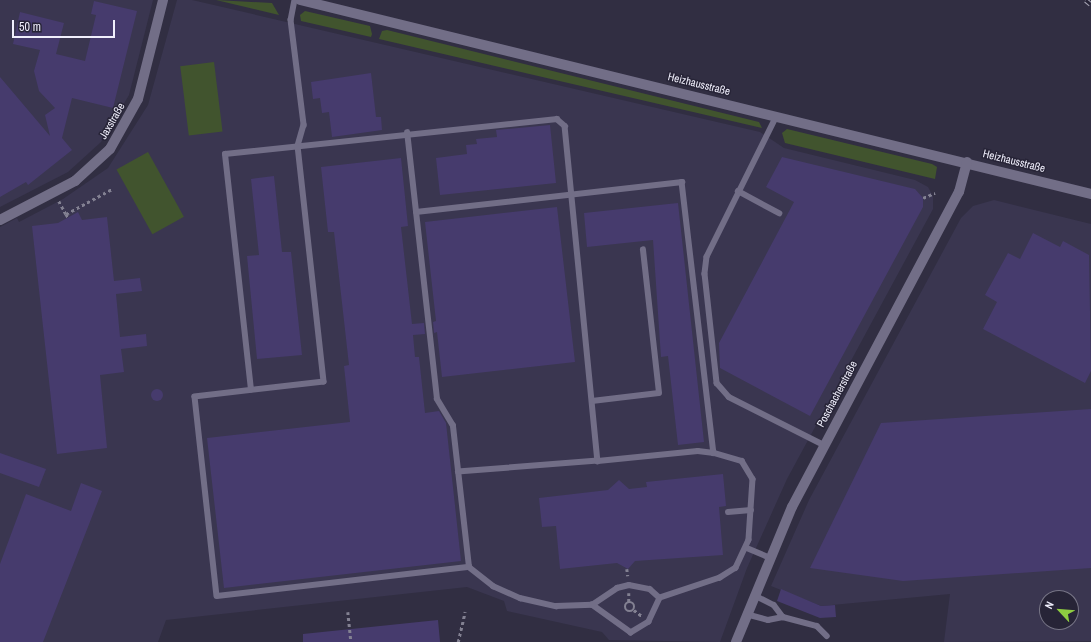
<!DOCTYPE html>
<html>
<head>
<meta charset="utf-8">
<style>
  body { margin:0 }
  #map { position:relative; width:1091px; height:642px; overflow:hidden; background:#312e42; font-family:"Archivo Narrow",sans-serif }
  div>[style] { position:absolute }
  .built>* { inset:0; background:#3a3650 }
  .green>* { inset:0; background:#41542e; transform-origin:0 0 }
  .building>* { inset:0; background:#463b6d }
  .round { border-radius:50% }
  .path>* { height:2.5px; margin-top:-1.25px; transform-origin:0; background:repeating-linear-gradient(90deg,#838192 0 3px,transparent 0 6px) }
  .path>.ring { margin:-1.25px; padding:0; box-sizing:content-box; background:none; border:2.5px solid #838192; border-radius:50% }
  .lane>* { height:5.5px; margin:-2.75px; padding:0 2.75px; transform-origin:2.75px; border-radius:2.75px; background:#726e87 }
  .street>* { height:10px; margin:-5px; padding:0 5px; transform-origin:5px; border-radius:5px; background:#726e87 }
  .rail>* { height:4.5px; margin-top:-2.25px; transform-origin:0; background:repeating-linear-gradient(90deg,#272437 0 9px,#a4a2b2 0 18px); box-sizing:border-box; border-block:1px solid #a4a2b2 }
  span { translate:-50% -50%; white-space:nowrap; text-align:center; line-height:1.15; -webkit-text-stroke:3px #272437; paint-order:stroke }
  .street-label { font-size:11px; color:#f0effc }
  .north { position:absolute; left:1039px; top:590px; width:40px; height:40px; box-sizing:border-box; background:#272437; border:1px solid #777586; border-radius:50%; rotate:296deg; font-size:11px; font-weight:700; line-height:16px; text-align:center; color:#f0effc }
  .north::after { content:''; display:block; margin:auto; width:14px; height:18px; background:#8fcd41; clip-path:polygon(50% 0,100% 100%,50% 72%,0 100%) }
  .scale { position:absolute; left:12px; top:20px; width:103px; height:18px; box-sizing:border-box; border:2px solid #f0effc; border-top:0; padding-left:5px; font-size:12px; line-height:14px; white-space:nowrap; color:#f0effc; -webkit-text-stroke:3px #272437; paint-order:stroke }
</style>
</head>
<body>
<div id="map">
  <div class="built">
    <i style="clip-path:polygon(0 0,153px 0,129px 95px,101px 142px,68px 172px,0 207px)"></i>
    <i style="clip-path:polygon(177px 0,192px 0,760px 132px,784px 148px,915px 180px,928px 187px,933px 196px,933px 209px,787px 479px,747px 568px,720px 642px,609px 640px,602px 632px,507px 611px,504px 601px,467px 587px,166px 620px,158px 642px,0 642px,0 227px,17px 218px,19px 222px,63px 199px,108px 168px,148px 105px)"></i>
    <i style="clip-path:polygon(evenodd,994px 200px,1091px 224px,1091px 641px,944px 642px,950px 594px,821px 606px,771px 586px,809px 500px,961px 218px,973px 206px,994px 200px,1047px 598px,1071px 598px,1071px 622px,1047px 622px,1047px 598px)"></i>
  </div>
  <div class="green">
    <i style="clip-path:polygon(216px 0,272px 3px,279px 15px)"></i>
    <i style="clip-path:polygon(305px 11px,370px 26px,372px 34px,371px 37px,301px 21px,300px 15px)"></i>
    <i style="clip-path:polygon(387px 30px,759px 122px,762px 128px,379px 39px,382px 31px)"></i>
    <i style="left:214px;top:62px;width:70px;height:34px;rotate:83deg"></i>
    <i style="clip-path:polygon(787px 129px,932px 164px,937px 167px,935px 179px,785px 143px,782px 133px)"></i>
    <i style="left:148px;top:152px;width:74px;height:36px;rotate:61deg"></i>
  </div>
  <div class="building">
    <i style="clip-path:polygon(94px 1px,137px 11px,113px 108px,72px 98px,62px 138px,72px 150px,28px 185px,26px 182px,0 197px,0 77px,50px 136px,45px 115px,55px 108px,39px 91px,34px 71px,40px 50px,13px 44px,20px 12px,64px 23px,56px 54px,85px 61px,96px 15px,91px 14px)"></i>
    <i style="clip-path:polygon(371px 73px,376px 117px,381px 117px,382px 130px,332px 137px,329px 112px,322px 113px,320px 98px,313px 99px,311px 82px)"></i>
    <i style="clip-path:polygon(550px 125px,556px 183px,440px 195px,436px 158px,467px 154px,466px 145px,477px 144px,476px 139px,497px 137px,496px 130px)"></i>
    <i style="clip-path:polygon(782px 157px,915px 189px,923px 198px,923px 207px,810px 416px,720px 368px,719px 343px,794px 202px,766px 187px)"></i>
    <i style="clip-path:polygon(401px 158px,408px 226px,401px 227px,412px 324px,424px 323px,425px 334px,413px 335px,415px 357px,419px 357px,425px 413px,439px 411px,446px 423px,461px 561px,224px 588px,207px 438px,350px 422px,344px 366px,349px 365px,334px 232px,328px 232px,321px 167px)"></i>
    <i style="clip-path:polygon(274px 176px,282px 252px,291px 252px,302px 355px,257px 359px,247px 256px,259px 255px,251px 179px)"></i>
    <i style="clip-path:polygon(678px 203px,704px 442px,678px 445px,668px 356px,661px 357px,653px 240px,587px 247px,584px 213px)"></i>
    <i style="clip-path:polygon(557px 207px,575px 362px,442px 377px,437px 332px,434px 333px,433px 322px,436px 321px,425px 222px)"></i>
    <i style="clip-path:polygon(78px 212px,82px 220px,107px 217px,114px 281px,140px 278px,142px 291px,116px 294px,120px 337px,146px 334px,147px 346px,121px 349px,124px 372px,100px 375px,107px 448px,57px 454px,32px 226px,58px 223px)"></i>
    <i style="clip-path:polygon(1033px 233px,1060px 247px,1063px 241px,1089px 255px,1091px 371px,1085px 383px,983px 329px,997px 302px,985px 295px,1008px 253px,1020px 259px)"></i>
    <i class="round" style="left:151px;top:389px;width:12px;height:12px"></i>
    <i style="clip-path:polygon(1091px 409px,1091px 568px,903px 581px,810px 568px,881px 423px)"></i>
    <i style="clip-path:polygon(0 453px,46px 469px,39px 487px,0 473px)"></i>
    <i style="clip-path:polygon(723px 474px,726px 506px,719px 507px,723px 555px,635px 561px,628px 569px,617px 563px,560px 569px,556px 526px,542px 527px,539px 498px,608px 490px,619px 480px,629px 489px,647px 487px,646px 482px)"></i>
    <i style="clip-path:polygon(81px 483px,102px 491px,43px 642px,0 642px,0 564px,26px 494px,71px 511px)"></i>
    <i style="clip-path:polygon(781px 589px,821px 606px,835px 605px,836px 617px,820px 618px,777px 601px)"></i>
    <i style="clip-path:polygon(438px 620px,440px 642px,303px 642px,303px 634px)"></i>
  </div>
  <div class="path">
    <i style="left:923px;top:198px;width:13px;rotate:-23deg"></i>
    <i style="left:59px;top:201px;width:15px;rotate:62deg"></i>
    <i style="left:66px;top:214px;width:52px;rotate:-28.5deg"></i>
    <i style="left:66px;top:214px;width:4px;rotate:56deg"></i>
    <i style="left:627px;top:569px;width:7px;rotate:82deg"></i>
    <i style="left:629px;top:593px;width:10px;rotate:90deg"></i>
    <i class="ring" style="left:625px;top:602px;width:7.5px;height:7.5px"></i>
    <i style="left:634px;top:610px;width:10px;rotate:37deg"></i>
    <i style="left:348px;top:612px;width:30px;rotate:84deg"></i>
    <i style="left:458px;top:642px;width:31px;rotate:-77deg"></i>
  </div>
  <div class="lane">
    <i style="left:295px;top:0;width:20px;rotate:101deg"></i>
    <i style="left:291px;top:20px;width:106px;rotate:82.9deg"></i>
    <i style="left:304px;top:125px;width:22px;rotate:106deg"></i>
    <i style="left:298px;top:146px;width:237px;rotate:83.7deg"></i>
    <i style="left:324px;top:382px;width:130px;rotate:173.4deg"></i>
    <i style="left:195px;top:397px;width:200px;rotate:83.7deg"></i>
    <i style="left:217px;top:596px;width:254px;rotate:-6.6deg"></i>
    <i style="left:469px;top:567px;width:142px;rotate:-96.5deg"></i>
    <i style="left:453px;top:426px;width:31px;rotate:-121deg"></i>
    <i style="left:437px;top:399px;width:268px;rotate:-96.4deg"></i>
    <i style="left:777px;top:116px;width:157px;rotate:116.4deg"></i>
    <i style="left:707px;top:257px;width:17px;rotate:97deg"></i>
    <i style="left:705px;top:274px;width:110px;rotate:83.7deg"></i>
    <i style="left:717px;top:383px;width:18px;rotate:49deg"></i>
    <i style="left:729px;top:397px;width:106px;rotate:26.8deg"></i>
    <i style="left:738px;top:191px;width:47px;rotate:28.2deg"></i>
    <i style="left:416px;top:212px;width:268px;rotate:-6.4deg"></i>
    <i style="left:682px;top:182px;width:273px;rotate:83.3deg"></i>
    <i style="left:714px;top:453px;width:29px;rotate:16deg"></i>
    <i style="left:742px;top:461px;width:21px;rotate:59deg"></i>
    <i style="left:753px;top:479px;width:61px;rotate:93.8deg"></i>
    <i style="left:749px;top:540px;width:31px;rotate:115deg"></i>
    <i style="left:736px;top:568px;width:19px;rotate:148deg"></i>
    <i style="left:720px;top:578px;width:63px;rotate:161.6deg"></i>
    <i style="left:251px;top:390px;width:237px;rotate:-96.3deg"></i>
    <i style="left:225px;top:154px;width:334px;rotate:-6deg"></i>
    <i style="left:557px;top:119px;width:11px;rotate:41deg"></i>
    <i style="left:565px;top:126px;width:337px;rotate:84.4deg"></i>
    <i style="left:598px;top:461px;width:140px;rotate:175.5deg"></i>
    <i style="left:592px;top:401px;width:67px;rotate:-6.8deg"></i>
    <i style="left:659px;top:393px;width:144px;rotate:-96.4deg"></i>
    <i style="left:598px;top:461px;width:100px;rotate:-5.7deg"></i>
    <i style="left:698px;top:451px;width:16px;rotate:7deg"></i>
    <i style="left:728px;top:512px;width:23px;rotate:-5deg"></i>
    <i style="left:747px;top:548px;width:25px;rotate:23deg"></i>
    <i style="left:469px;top:567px;width:31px;rotate:38deg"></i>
    <i style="left:493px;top:586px;width:30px;rotate:24deg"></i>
    <i style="left:520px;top:598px;width:37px;rotate:13deg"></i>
    <i style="left:556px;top:606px;width:36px;rotate:-2deg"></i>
    <i style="left:629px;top:585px;width:21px;rotate:11deg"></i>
    <i style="left:650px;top:589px;width:13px;rotate:42deg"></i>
    <i style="left:660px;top:598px;width:26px;rotate:115deg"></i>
    <i style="left:649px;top:622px;width:21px;rotate:149deg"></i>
    <i style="left:631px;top:633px;width:48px;rotate:-144.3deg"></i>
    <i style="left:592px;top:605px;width:30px;rotate:-34deg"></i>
    <i style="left:617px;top:588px;width:12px;rotate:-14deg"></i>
    <i style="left:754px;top:595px;width:22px;rotate:27deg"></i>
    <i style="left:774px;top:605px;width:15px;rotate:53deg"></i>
    <i style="left:746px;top:614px;width:23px;rotate:15deg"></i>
    <i style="left:768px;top:620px;width:15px;rotate:-11deg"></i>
    <i style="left:783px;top:617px;width:35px;rotate:15deg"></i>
    <i style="left:817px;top:626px;width:14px;rotate:45deg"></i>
  </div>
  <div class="street">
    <i style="left:300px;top:0;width:814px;rotate:13.78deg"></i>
    <i style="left:0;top:220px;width:85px;rotate:-27.5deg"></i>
    <i style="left:75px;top:181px;width:47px;rotate:-42.4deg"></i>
    <i style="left:110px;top:149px;width:57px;rotate:-60.8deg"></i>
    <i style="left:138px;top:99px;width:102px;rotate:-75.8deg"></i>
    <i style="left:736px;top:642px;width:146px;rotate:-67.5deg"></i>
    <i style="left:792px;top:507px;width:357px;rotate:-62.1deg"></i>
    <i style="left:959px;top:192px;width:31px;rotate:-75deg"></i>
  </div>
  <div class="rail">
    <i style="left:1086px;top:0;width:6px;rotate:39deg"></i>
  </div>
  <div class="street-label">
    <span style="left:699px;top:84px;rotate:14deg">Heizhausstraße</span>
    <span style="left:112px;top:121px;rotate:-60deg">Jaxstraße</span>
    <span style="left:1014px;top:161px;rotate:14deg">Heizhausstraße</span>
    <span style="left:837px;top:394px;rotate:-62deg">Poschacherstraße</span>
  </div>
  <div class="north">N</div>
  <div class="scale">50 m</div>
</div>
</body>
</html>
